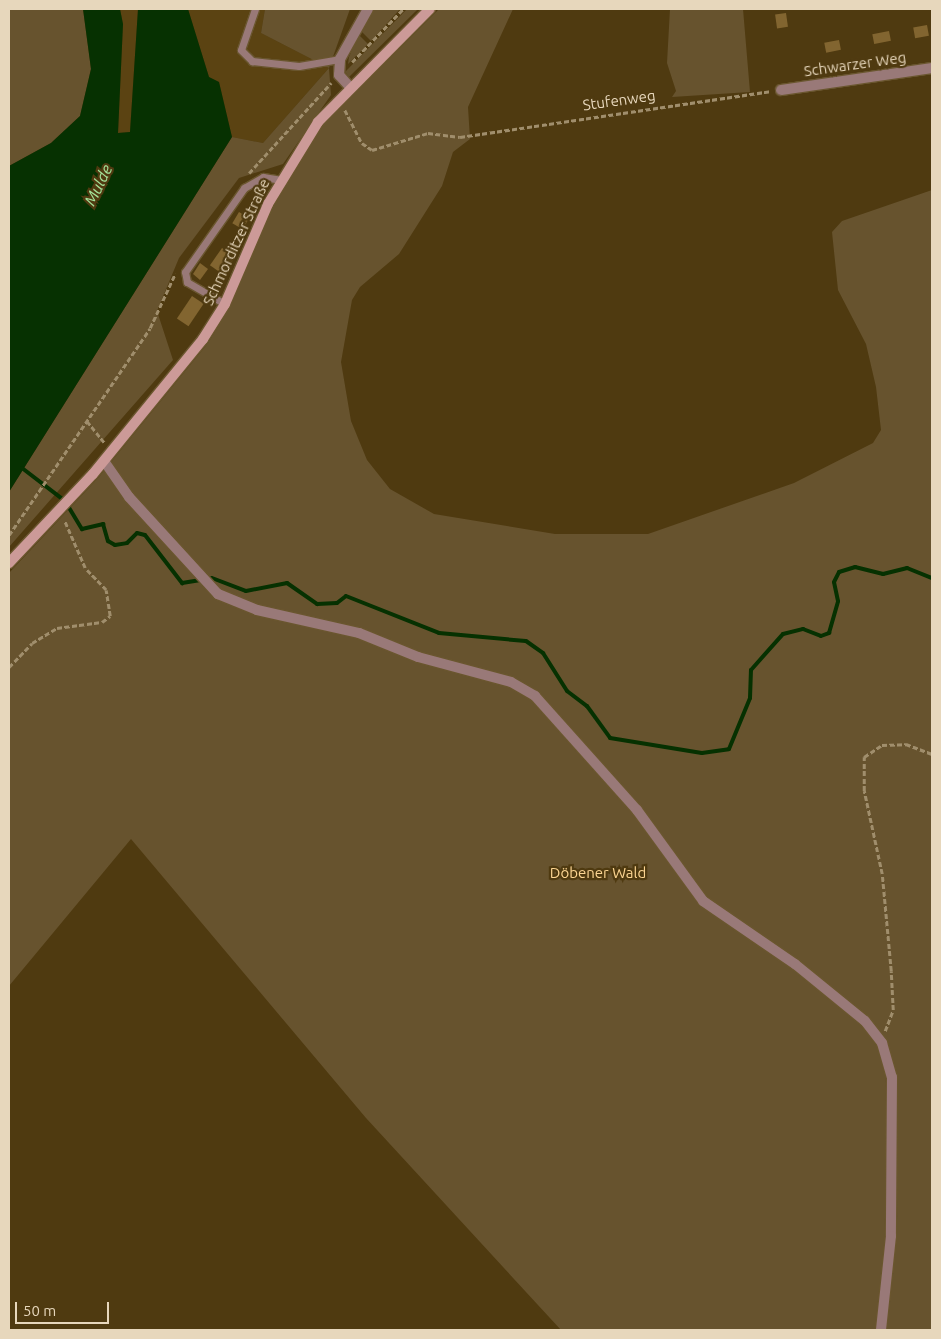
<!DOCTYPE html>
<html>
<head>
<meta charset="utf-8">
<style>
  body { margin:0 }
  #map { position:relative; width:941px; height:1339px; overflow:hidden; background:#4f3a10; font-family:Ubuntu,sans-serif }
  div>[style] { position:absolute }
  .built>* { inset:0; background:#5b4312 }
  .green>* { inset:0; background:#67532e }
  .water>* { inset:0; background:#063101 }
  .stream>* { height:4px; margin:-2px; padding:0 2px; transform-origin:2px; border-radius:2px; background:#063101 }
  .building>* { inset:0; background:#826530; transform-origin:0 0 }
  .path>* { height:2.5px; margin-top:-1.25px; transform-origin:0; background:repeating-linear-gradient(90deg,#a08e6c 0 5px,transparent 0 7.5px) }
  .roads { filter:drop-shadow(1px 0 #6a562f) drop-shadow(-1px 0 #6a562f) drop-shadow(0 1px #6a562f) drop-shadow(0 -1px #6a562f) }
  .service>* { height:7px; margin:-3.5px; padding:0 3.5px; transform-origin:3.5px; border-radius:3.5px; background:#997978 }
  .minor>* { height:10px; margin:-5px; padding:0 5px; transform-origin:5px; border-radius:5px; background:#997978 }
  .tertiary>* { height:10px; margin:-5px; padding:0 5px; transform-origin:5px; border-radius:5px; background:#997978 }
  .secondary>* { height:10px; margin:-5px; padding:0 5px; transform-origin:5px; border-radius:5px; background:#cc9a98 }
  span { translate:-50% -50%; white-space:nowrap; text-align:center; line-height:1.15; -webkit-text-stroke:4.5px #4f3a10; paint-order:stroke }
  .street-label { font-size:15px; color:#e7d7bc }
  .park-label { font-size:15px; color:#fcd592 }
  .water-label { font-size:16px; color:#a4e49a; font-style:italic }
  .frame { position:absolute; inset:0; border:10px solid #e7d7bc; pointer-events:none }
  .scale { position:absolute; left:15px; top:1302px; width:94px; height:22px; box-sizing:border-box; border:2px solid #e7d7bc; border-top:0; padding-left:6px; font-size:15px; line-height:18px; white-space:nowrap; color:#e7d7bc; -webkit-text-stroke:4px #4f3a10; paint-order:stroke }
</style>
</head>
<body>
<div id="map">
  <div class="built">
    <i style="clip-path:polygon(120px 9px,138px 9px,130px 132px,118px 133px,123px 24px)"></i>
    <i style="clip-path:polygon(188px 9px,265px 9px,261px 33px,329px 68px,263px 143px,232px 137px,219px 82px,209px 77px)"></i>
  </div>
  <div class="green">
    <i style="clip-path:polygon(9px 9px,83px 9px,91px 69px,80px 116px,51px 143px,9px 166px)"></i>
    <i style="clip-path:polygon(265px 9px,350px 9px,329px 68px,331px 95px,283px 164px,239px 178px,179px 258px,157px 311px,173px 360px,9px 547px,9px 492px,232px 137px,263px 143px,329px 68px,261px 33px)"></i>
    <i style="clip-path:polygon(374px 9px,400px 9px,371px 41px,360px 30px)"></i>
    <i style="clip-path:polygon(407px 9px,418px 9px,349px 77px,345px 72px)"></i>
    <i style="clip-path:polygon(439px 9px,513px 9px,468px 107px,470px 139px,453px 152px,442px 186px,399px 254px,360px 287px,352px 300px,341px 362px,351px 421px,367px 460px,390px 489px,434px 514px,555px 534px,648px 534px,794px 483px,873px 443px,881px 430px,876px 387px,866px 344px,838px 290px,832px 232px,842px 221px,932px 190px,932px 1330px,561px 1330px,366px 1118px,131px 839px,9px 986px,9px 573px,98px 478px,208px 343px,230px 306px,273px 207px,323px 125px)"></i>
    <i style="clip-path:polygon(670px 9px,743px 9px,750px 92px,672px 97px,676px 91px,667px 63px)"></i>
    <i style="clip-path:polygon(358px 34px,368px 44px,348px 64px,349px 57px)"></i>
  </div>
  <div class="water">
    <i style="clip-path:polygon(83px 9px,120px 9px,123px 24px,118px 133px,130px 132px,138px 9px,188px 9px,209px 77px,219px 82px,232px 137px,9px 492px,9px 166px,51px 143px,80px 116px,91px 69px)"></i>
  </div>
  <div class="stream">
    <i style="left:22px;top:468px;width:54px;rotate:37.5deg"></i>
    <i style="left:65px;top:501px;width:33px;rotate:59deg"></i>
    <i style="left:82px;top:529px;width:22px;rotate:-13deg"></i>
    <i style="left:103px;top:524px;width:18px;rotate:74deg"></i>
    <i style="left:108px;top:541px;width:8px;rotate:30deg"></i>
    <i style="left:115px;top:545px;width:12px;rotate:-9deg"></i>
    <i style="left:127px;top:543px;width:14px;rotate:-45deg"></i>
    <i style="left:137px;top:533px;width:8px;rotate:14deg"></i>
    <i style="left:145px;top:535px;width:61px;rotate:52.4deg"></i>
    <i style="left:182px;top:583px;width:30px;rotate:-9deg"></i>
    <i style="left:212px;top:578px;width:36px;rotate:21deg"></i>
    <i style="left:246px;top:591px;width:42px;rotate:-11deg"></i>
    <i style="left:287px;top:583px;width:37px;rotate:35deg"></i>
    <i style="left:317px;top:604px;width:20px;rotate:-3deg"></i>
    <i style="left:337px;top:603px;width:11px;rotate:-38deg"></i>
    <i style="left:346px;top:596px;width:100px;rotate:21.7deg"></i>
    <i style="left:439px;top:633px;width:87px;rotate:5.3deg"></i>
    <i style="left:526px;top:641px;width:21px;rotate:35deg"></i>
    <i style="left:543px;top:653px;width:45px;rotate:57.7deg"></i>
    <i style="left:567px;top:691px;width:25px;rotate:37deg"></i>
    <i style="left:587px;top:706px;width:39px;rotate:54deg"></i>
    <i style="left:610px;top:738px;width:93px;rotate:9.3deg"></i>
    <i style="left:702px;top:753px;width:27px;rotate:-8deg"></i>
    <i style="left:729px;top:749px;width:55px;rotate:-67.6deg"></i>
    <i style="left:750px;top:698px;width:28px;rotate:-88deg"></i>
    <i style="left:751px;top:670px;width:48px;rotate:-48.4deg"></i>
    <i style="left:783px;top:634px;width:21px;rotate:-14deg"></i>
    <i style="left:803px;top:629px;width:19px;rotate:21deg"></i>
    <i style="left:821px;top:636px;width:9px;rotate:-21deg"></i>
    <i style="left:829px;top:633px;width:33px;rotate:-74deg"></i>
    <i style="left:838px;top:601px;width:19px;rotate:-102deg"></i>
    <i style="left:834px;top:582px;width:11px;rotate:-63deg"></i>
    <i style="left:839px;top:572px;width:17px;rotate:-17deg"></i>
    <i style="left:855px;top:567px;width:29px;rotate:14deg"></i>
    <i style="left:883px;top:574px;width:25px;rotate:-14deg"></i>
    <i style="left:907px;top:568px;width:27px;rotate:22deg"></i>
  </div>
  <div class="building">
    <i style="left:786px;top:13px;width:14px;height:11px;rotate:82deg"></i>
    <i style="left:927px;top:25px;width:11px;height:14px;rotate:80deg"></i>
    <i style="left:889px;top:31px;width:10px;height:17px;rotate:79deg"></i>
    <i style="left:839px;top:40px;width:10px;height:15px;rotate:79deg"></i>
    <i style="left:239px;top:212px;width:12px;height:13px;rotate:31deg"></i>
    <i style="left:222px;top:248px;width:16px;height:21px;rotate:35deg"></i>
    <i style="clip-path:polygon(200px 263px,208px 269px,200px 280px,193px 274px)"></i>
    <i style="left:192px;top:296px;width:14px;height:27px;rotate:34deg"></i>
  </div>
  <div class="path">
    <i style="left:352px;top:62px;width:74px;rotate:-46.1deg"></i>
    <i style="left:345px;top:110px;width:37px;rotate:63deg"></i>
    <i style="left:362px;top:143px;width:12px;rotate:35deg"></i>
    <i style="left:372px;top:150px;width:59px;rotate:-16.9deg"></i>
    <i style="left:428px;top:133px;width:32px;rotate:7deg"></i>
    <i style="left:460px;top:137px;width:315px;rotate:-8.4deg"></i>
    <i style="left:249px;top:173px;width:122px;rotate:-47.7deg"></i>
    <i style="left:87px;top:421px;width:28px;rotate:51deg"></i>
    <i style="left:9px;top:535px;width:250px;rotate:-55.7deg"></i>
    <i style="left:150px;top:328px;width:60px;rotate:-65.2deg"></i>
    <i style="left:9px;top:667px;width:33px;rotate:-46deg"></i>
    <i style="left:32px;top:643px;width:29px;rotate:-31deg"></i>
    <i style="left:57px;top:628px;width:45px;rotate:-7.6deg"></i>
    <i style="left:102px;top:622px;width:10px;rotate:-37deg"></i>
    <i style="left:110px;top:616px;width:26px;rotate:-99deg"></i>
    <i style="left:106px;top:590px;width:30px;rotate:-134deg"></i>
    <i style="left:85px;top:568px;width:52px;rotate:-113.6deg"></i>
    <i style="left:885px;top:1031px;width:22px;rotate:-69deg"></i>
    <i style="left:893px;top:1010px;width:39px;rotate:-93deg"></i>
    <i style="left:891px;top:971px;width:97px;rotate:-95.3deg"></i>
    <i style="left:882px;top:874px;width:85px;rotate:-102.2deg"></i>
    <i style="left:864px;top:791px;width:34px;rotate:-90deg"></i>
    <i style="left:864px;top:757px;width:22px;rotate:-34deg"></i>
    <i style="left:882px;top:745px;width:24px;rotate:-2deg"></i>
    <i style="left:906px;top:744px;width:28px;rotate:21deg"></i>
  </div>
  <div class="roads">
    <div class="service">
      <i style="left:255px;top:9px;width:43px;rotate:108.9deg"></i>
      <i style="left:241px;top:50px;width:16px;rotate:45deg"></i>
      <i style="left:252px;top:61px;width:47px;rotate:6.1deg"></i>
      <i style="left:299px;top:66px;width:42px;rotate:-9.7deg"></i>
      <i style="left:225px;top:304px;width:44px;rotate:-149.9deg"></i>
      <i style="left:187px;top:282px;width:10px;rotate:-101deg"></i>
      <i style="left:185px;top:272px;width:103px;rotate:-54.9deg"></i>
      <i style="left:244px;top:188px;width:22px;rotate:-30deg"></i>
      <i style="left:263px;top:177px;width:19px;rotate:9deg"></i>
    </div>
    <div class="minor">
      <i style="left:781px;top:90px;width:153px;rotate:-8.3deg"></i>
    </div>
    <div class="tertiary">
      <i style="left:349px;top:86px;width:15px;rotate:-132deg"></i>
      <i style="left:339px;top:75px;width:16px;rotate:-86deg"></i>
      <i style="left:340px;top:59px;width:57px;rotate:-60.8deg"></i>
      <i style="left:104px;top:461px;width:44px;rotate:55.2deg"></i>
      <i style="left:129px;top:497px;width:132px;rotate:47.5deg"></i>
      <i style="left:218px;top:594px;width:42px;rotate:22.3deg"></i>
      <i style="left:257px;top:610px;width:105px;rotate:12.7deg"></i>
      <i style="left:359px;top:633px;width:64px;rotate:22.1deg"></i>
      <i style="left:418px;top:657px;width:96px;rotate:15deg"></i>
      <i style="left:511px;top:682px;width:28px;rotate:30deg"></i>
      <i style="left:535px;top:696px;width:153px;rotate:48.2deg"></i>
      <i style="left:637px;top:810px;width:112px;rotate:54deg"></i>
      <i style="left:703px;top:901px;width:112px;rotate:34.4deg"></i>
      <i style="left:795px;top:964px;width:90px;rotate:39.2deg"></i>
      <i style="left:865px;top:1021px;width:28px;rotate:52deg"></i>
      <i style="left:882px;top:1043px;width:35px;rotate:74deg"></i>
      <i style="left:892px;top:1077px;width:159px;rotate:90.4deg"></i>
      <i style="left:891px;top:1236px;width:95px;rotate:96.1deg"></i>
    </div>
    <div class="secondary">
      <i style="left:9px;top:563px;width:122px;rotate:-46.7deg"></i>
      <i style="left:93px;top:474px;width:174px;rotate:-50.8deg"></i>
      <i style="left:203px;top:339px;width:41px;rotate:-57.8deg"></i>
      <i style="left:225px;top:304px;width:109px;rotate:-66.7deg"></i>
      <i style="left:268px;top:204px;width:96px;rotate:-58.6deg"></i>
      <i style="left:318px;top:122px;width:159px;rotate:-45.3deg"></i>
    </div>
  </div>
  <div class="street-label">
    <span style="left:855px;top:64px;rotate:-8deg">Schwarzer Weg</span>
    <span style="left:619px;top:100px;rotate:-8deg">Stufenweg</span>
    <span style="left:236px;top:242px;rotate:-65deg">Schmorditzer Straße</span>
  </div>
  <div class="park-label">
    <span style="left:598px;top:873px">Döbener Wald</span>
  </div>
  <div class="water-label">
    <span style="left:98px;top:185px;rotate:-64deg">Mulde</span>
  </div>
  <div class="frame"></div>
  <div class="scale">50 m</div>
</div>
</body>
</html>
